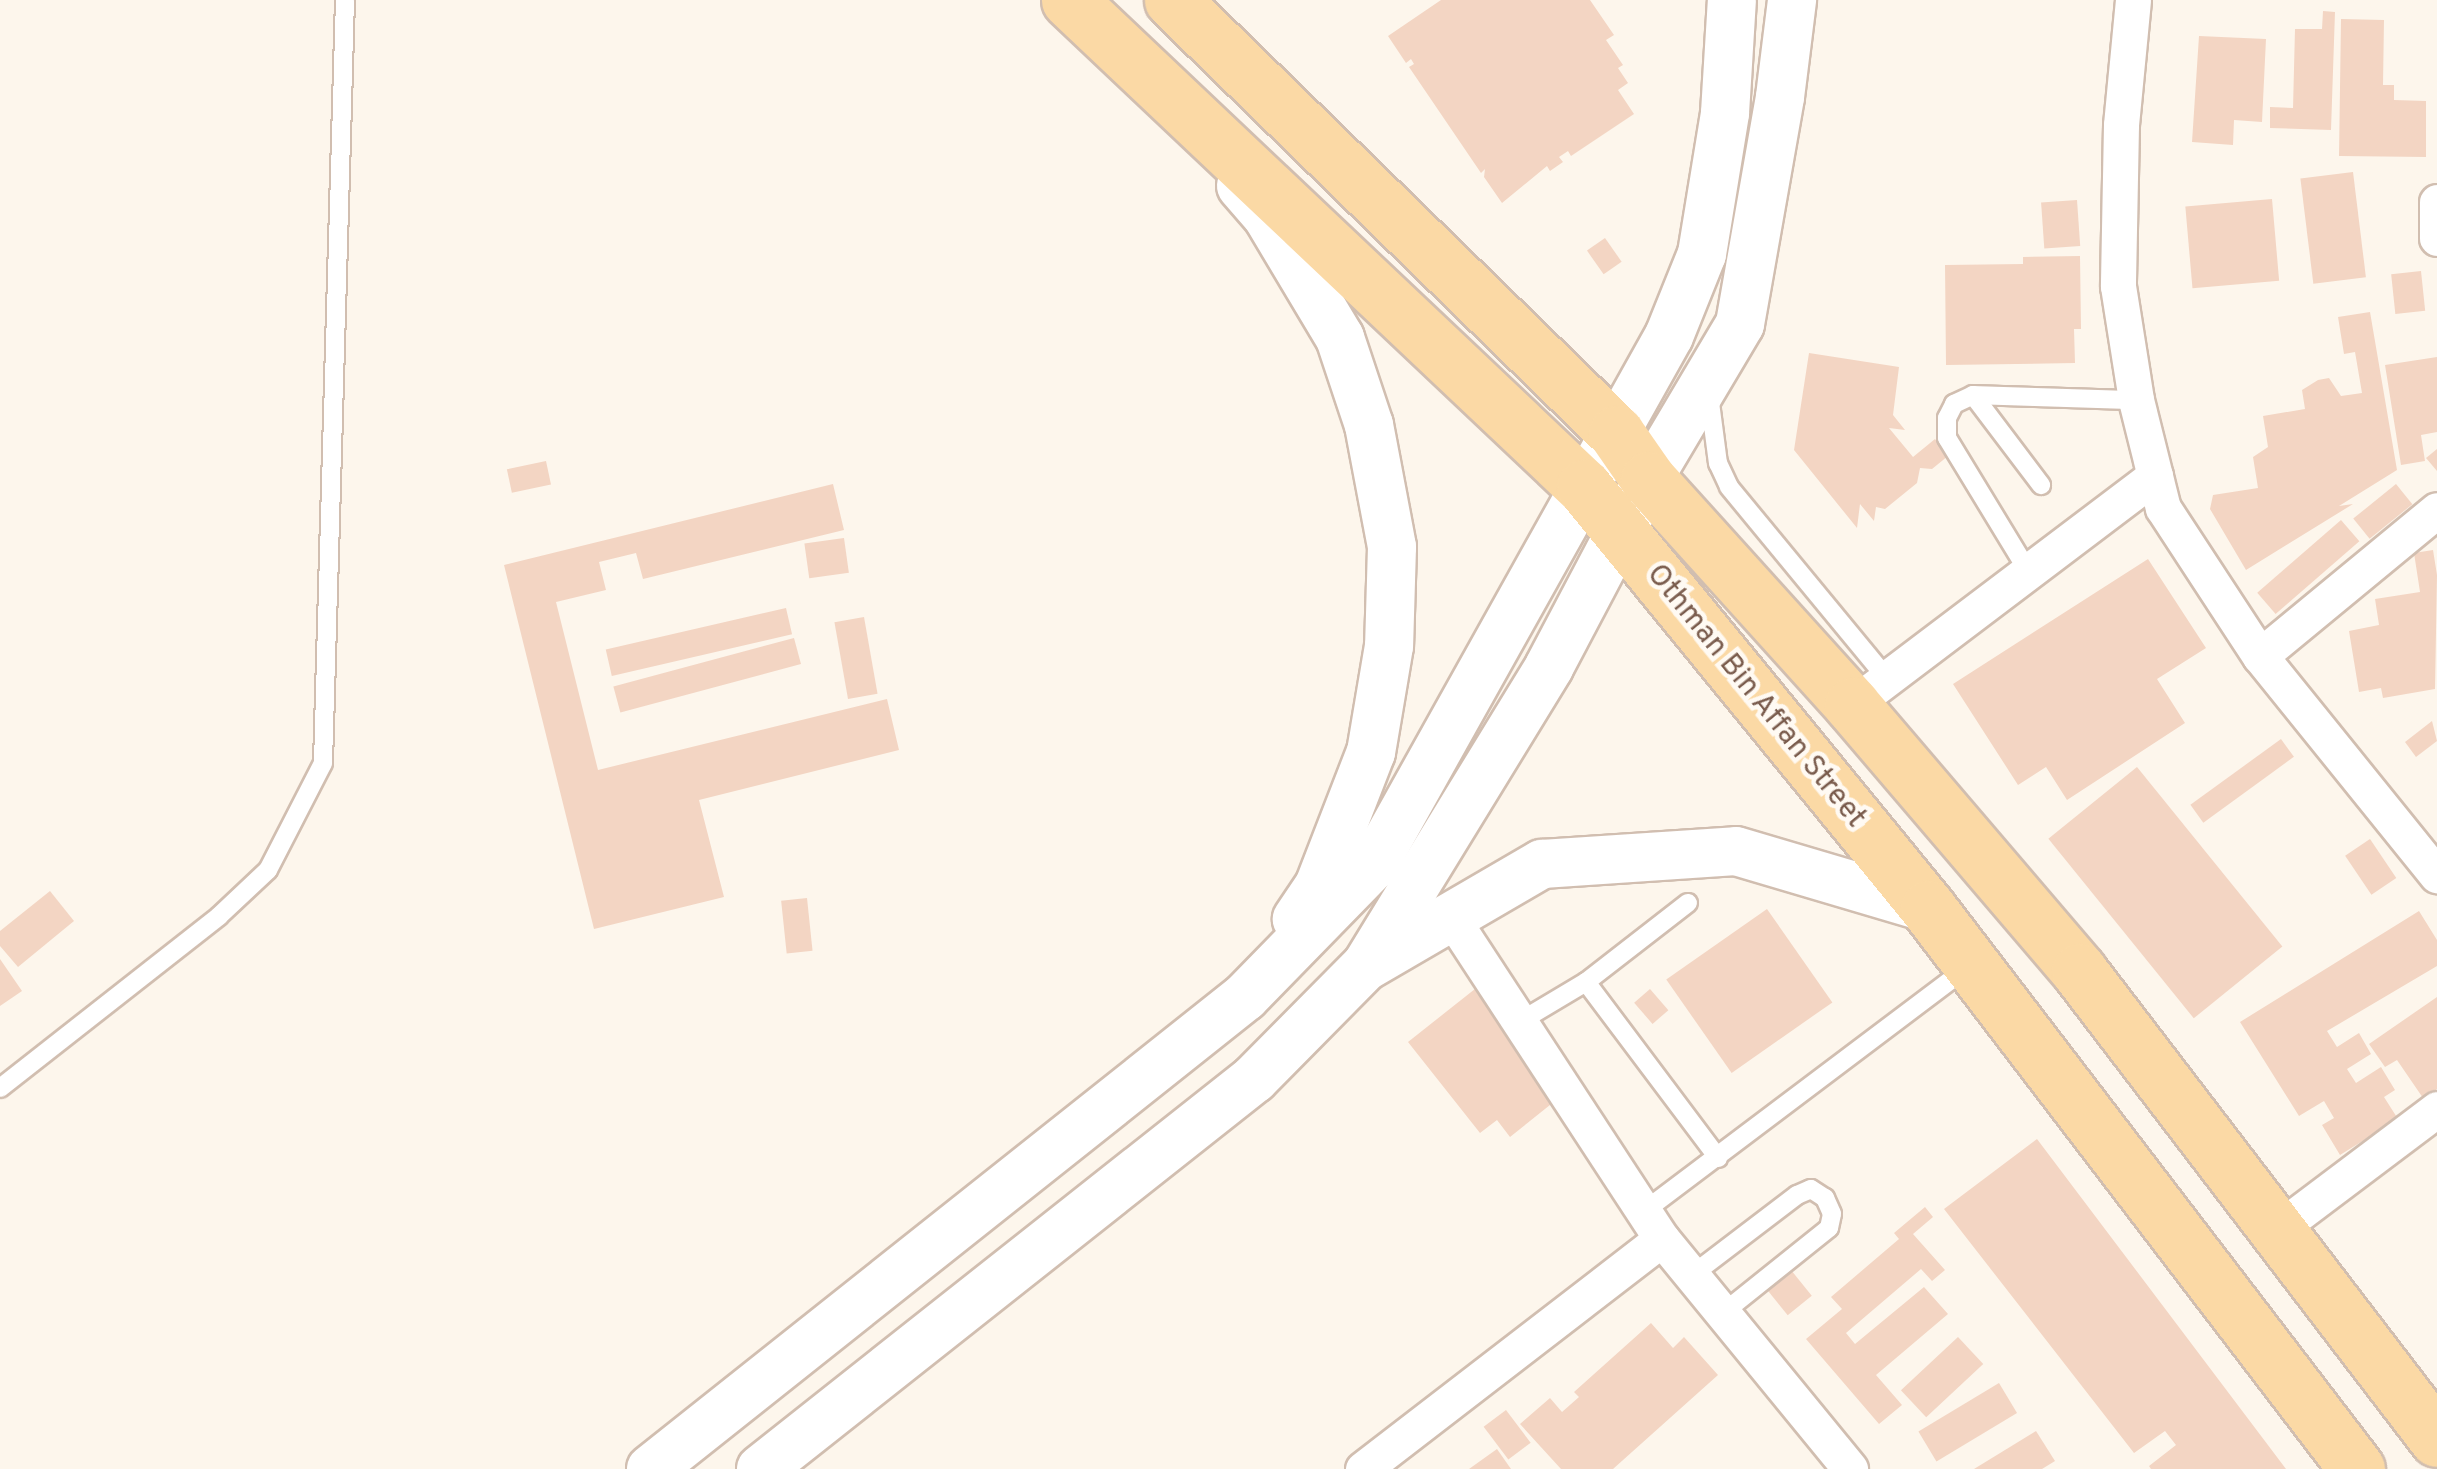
<!DOCTYPE html>
<html>
<head>
<meta charset="utf-8">
<style>
  body { margin:0 }
  #map { position:relative; width:2437px; height:1469px; overflow:hidden; background:#fdf6ec; font-family:Overpass,sans-serif }
  div>[style] { position:absolute }
  .building>* { inset:0; background:#f3d5c3; transform-origin:0 0 }
  .roads { filter:drop-shadow(2px 0 #d1beb0) drop-shadow(-2px 0 #d1beb0) drop-shadow(0 2px #d1beb0) drop-shadow(0 -2px #d1beb0) }
  .lane>* { height:18px; margin:-9px; padding:0 9px; transform-origin:9px; border-radius:9px; background:#fff }
  .street>* { height:35px; margin:-17.5px; padding:0 17.5px; transform-origin:17.5px; border-radius:17.5px; background:#fff }
  .secondary>* { height:48px; margin:-24px; padding:0 24px; transform-origin:24px; border-radius:24px; background:#fff }
  .primary>* { height:55px; margin:-27.5px; padding:0 27.5px; transform-origin:27.5px; border-radius:27.5px; background:#fbd9a5 }
  span { translate:-50% -50%; white-space:nowrap; text-align:center; line-height:1.15; -webkit-text-stroke:9px #fffaf3; paint-order:stroke }
  .street-label { font-size:30px; color:#7a5c4d }
</style>
</head>
<body>
<div id="map">
  <div class="building">
    <i style="clip-path:polygon(1441px 0,1590px 0,1614px 35px,1606px 40px,1623px 65px,1618px 68px,1628px 83px,1618px 90px,1634px 114px,1571px 156px,1568px 151px,1559px 157px,1563px 162px,1550px 171px,1547px 166px,1502px 203px,1484px 177px,1485px 169px,1481px 173px,1409px 67px,1414px 64px,1411px 59px,1406px 63px,1388px 36px)"></i>
    <i style="clip-path:polygon(2323px 11px,2335px 12px,2331px 130px,2270px 128px,2270px 107px,2293px 108px,2295px 29px,2322px 29px)"></i>
    <i style="clip-path:polygon(2341px 19px,2384px 20px,2383px 85px,2394px 85px,2394px 100px,2426px 101px,2426px 157px,2339px 156px)"></i>
    <i style="clip-path:polygon(2199px 36px,2266px 39px,2262px 122px,2234px 120px,2233px 145px,2192px 142px)"></i>
    <i style="left:2353px;top:172px;width:106px;height:53px;rotate:83deg"></i>
    <i style="left:2272px;top:199px;width:82px;height:87px;rotate:85deg"></i>
    <i style="left:2077px;top:200px;width:46px;height:36px;rotate:86deg"></i>
    <i style="left:1605px;top:238px;width:29px;height:22px;rotate:55deg"></i>
    <i style="clip-path:polygon(2080px 256px,2081px 329px,2074px 329px,2075px 363px,1946px 365px,1945px 265px,2023px 264px,2023px 257px)"></i>
    <i style="left:2421px;top:271px;width:40px;height:30px;rotate:84deg"></i>
    <i style="clip-path:polygon(2370px 312px,2397px 470px,2339px 506px,2353px 504px,2246px 570px,2210px 509px,2213px 495px,2258px 488px,2253px 457px,2268px 447px,2263px 416px,2305px 409px,2302px 390px,2318px 380px,2329px 378px,2341px 396px,2362px 393px,2355px 352px,2344px 354px,2338px 317px)"></i>
    <i style="clip-path:polygon(1809px 353px,1899px 367px,1893px 415px,1905px 430px,1889px 428px,1913px 457px,1935px 439px,1948px 456px,1932px 469px,1920px 468px,1917px 483px,1885px 509px,1876px 507px,1874px 521px,1860px 504px,1857px 528px,1794px 450px)"></i>
    <i style="clip-path:polygon(2437px 357px,2437px 432px,2421px 435px,2425px 461px,2401px 465px,2385px 365px)"></i>
    <i style="clip-path:polygon(2437px 449px,2437px 471px,2426px 458px)"></i>
    <i style="left:546px;top:461px;width:24px;height:40px;rotate:78deg"></i>
    <i style="clip-path:polygon(833px 484px,844px 530px,643px 579px,636px 553px,599px 562px,606px 590px,556px 602px,598px 770px,887px 699px,899px 750px,699px 800px,724px 897px,594px 929px,504px 565px)"></i>
    <i style="left:2396px;top:484px;width:26px;height:55px;rotate:51deg"></i>
    <i style="left:2341px;top:520px;width:28px;height:111px;rotate:49deg"></i>
    <i style="left:844px;top:538px;width:35px;height:40px;rotate:82deg"></i>
    <i style="clip-path:polygon(2433px 550px,2437px 575px,2435px 689px,2383px 698px,2381px 688px,2359px 692px,2349px 631px,2379px 625px,2375px 599px,2420px 592px,2414px 553px)"></i>
    <i style="clip-path:polygon(2148px 559px,2206px 648px,2157px 679px,2185px 723px,2067px 800px,2046px 767px,2018px 785px,1953px 684px)"></i>
    <i style="left:786px;top:608px;width:27px;height:185px;rotate:77deg"></i>
    <i style="left:864px;top:617px;width:78px;height:30px;rotate:80deg"></i>
    <i style="left:794px;top:638px;width:27px;height:187px;rotate:75deg"></i>
    <i style="clip-path:polygon(2432px 721px,2437px 741px,2416px 757px,2405px 742px)"></i>
    <i style="left:2281px;top:739px;width:22px;height:112px;rotate:54deg"></i>
    <i style="left:2137px;top:767px;width:231px;height:114px;rotate:51deg"></i>
    <i style="left:2370px;top:839px;width:47px;height:30px;rotate:56deg"></i>
    <i style="clip-path:polygon(50px 891px,74px 921px,18px 967px,0 946px,0 931px)"></i>
    <i style="left:807px;top:898px;width:53px;height:26px;rotate:84deg"></i>
    <i style="left:1767px;top:909px;width:114px;height:123px;rotate:55deg"></i>
    <i style="clip-path:polygon(2419px 911px,2437px 940px,2437px 966px,2327px 1031px,2337px 1047px,2359px 1033px,2371px 1054px,2347px 1069px,2356px 1083px,2381px 1067px,2395px 1090px,2384px 1097px,2398px 1119px,2340px 1155px,2322px 1125px,2334px 1118px,2324px 1101px,2299px 1116px,2240px 1022px)"></i>
    <i style="clip-path:polygon(0 959px,22px 991px,0 1006px)"></i>
    <i style="clip-path:polygon(1480px 985px,1565px 1093px,1510px 1137px,1497px 1120px,1480px 1133px,1408px 1042px)"></i>
    <i style="left:1650px;top:989px;width:28px;height:21px;rotate:49deg"></i>
    <i style="clip-path:polygon(2437px 997px,2437px 1089px,2423px 1098px,2397px 1060px,2385px 1067px,2369px 1044px)"></i>
    <i style="clip-path:polygon(2037px 1139px,2286px 1469px,2151px 1469px,2149px 1466px,2176px 1445px,2165px 1431px,2134px 1453px,1944px 1209px)"></i>
    <i style="clip-path:polygon(1925px 1207px,1933px 1217px,1913px 1234px,1945px 1270px,1932px 1281px,1921px 1269px,1846px 1333px,1855px 1344px,1924px 1287px,1948px 1314px,1876px 1375px,1902px 1405px,1879px 1424px,1806px 1339px,1842px 1309px,1831px 1297px,1899px 1239px,1894px 1233px)"></i>
    <i style="left:1791px;top:1270px;width:33px;height:31px;rotate:51deg"></i>
    <i style="clip-path:polygon(1651px 1323px,1673px 1348px,1684px 1337px,1718px 1375px,1613px 1469px,1561px 1469px,1520px 1424px,1550px 1398px,1562px 1412px,1579px 1397px,1574px 1392px)"></i>
    <i style="left:1958px;top:1337px;width:37px;height:78px;rotate:47deg"></i>
    <i style="left:1999px;top:1383px;width:35px;height:94px;rotate:59deg"></i>
    <i style="left:1506px;top:1410px;width:41px;height:28px;rotate:53deg"></i>
    <i style="clip-path:polygon(2036px 1431px,2055px 1461px,2042px 1469px,1974px 1469px)"></i>
    <i style="clip-path:polygon(1497px 1449px,1511px 1469px,1469px 1469px)"></i>
  </div>
  <div class="roads">
    <div class="lane">
      <i style="left:1709px;top:395px;width:69px;rotate:82.5deg"></i>
      <i style="left:1718px;top:463px;width:26px;rotate:65deg"></i>
      <i style="left:1729px;top:487px;width:249px;rotate:50.5deg"></i>
      <i style="left:1973px;top:395px;width:113px;rotate:52.9deg"></i>
      <i style="left:2028px;top:571px;width:156px;rotate:-121.3deg"></i>
      <i style="left:1947px;top:438px;width:20px;rotate:-90deg"></i>
      <i style="left:1947px;top:418px;width:16px;rotate:-63deg"></i>
      <i style="left:1954px;top:404px;width:21px;rotate:-25deg"></i>
      <i style="left:1973px;top:395px;width:163px;rotate:1.8deg"></i>
      <i style="left:1586px;top:982px;width:220px;rotate:53.1deg"></i>
      <i style="left:1519px;top:1022px;width:78px;rotate:-30.8deg"></i>
      <i style="left:1586px;top:982px;width:129px;rotate:-37.8deg"></i>
      <i style="left:0;top:1088px;width:278px;rotate:-38.1deg"></i>
      <i style="left:219px;top:916px;width:67px;rotate:-43.2deg"></i>
      <i style="left:268px;top:870px;width:120px;rotate:-62.8deg"></i>
      <i style="left:323px;top:763px;width:763px;rotate:-88.35deg"></i>
      <i style="left:1643px;top:1212px;width:406px;rotate:-37deg"></i>
      <i style="left:1692px;top:1275px;width:132px;rotate:-37.3deg"></i>
      <i style="left:1797px;top:1195px;width:15px;rotate:-23deg"></i>
      <i style="left:1811px;top:1189px;width:17px;rotate:33deg"></i>
      <i style="left:1825px;top:1198px;width:17px;rotate:66deg"></i>
      <i style="left:1832px;top:1214px;width:14px;rotate:102deg"></i>
      <i style="left:1829px;top:1228px;width:136px;rotate:141.3deg"></i>
    </div>
    <div class="street">
      <i style="left:2133px;top:0;width:126px;rotate:95.5deg"></i>
      <i style="left:2121px;top:125px;width:161px;rotate:91.1deg"></i>
      <i style="left:2118px;top:286px;width:115px;rotate:81deg"></i>
      <i style="left:2136px;top:400px;width:111px;rotate:76deg"></i>
      <i style="left:2163px;top:508px;width:177px;rotate:56.8deg"></i>
      <i style="left:2260px;top:656px;width:282px;rotate:51.1deg"></i>
      <i style="left:2437px;top:202px;width:36px;rotate:90deg"></i>
      <i style="left:2260px;top:656px;width:229px;rotate:-39.5deg"></i>
      <i style="left:1852px;top:705px;width:380px;rotate:-37.1deg"></i>
      <i style="left:1451px;top:917px;width:385px;rotate:56.8deg"></i>
      <i style="left:2278px;top:1229px;width:199px;rotate:-37deg"></i>
      <i style="left:1363px;top:1469px;width:377px;rotate:-37.6deg"></i>
      <i style="left:1662px;top:1239px;width:297px;rotate:50.7deg"></i>
    </div>
    <div class="secondary">
      <i style="left:1241px;top:186px;width:40px;rotate:49deg"></i>
      <i style="left:1267px;top:216px;width:142px;rotate:59.1deg"></i>
      <i style="left:1340px;top:338px;width:92px;rotate:71.6deg"></i>
      <i style="left:1369px;top:425px;width:124px;rotate:79.3deg"></i>
      <i style="left:1392px;top:547px;width:99px;rotate:91.7deg"></i>
      <i style="left:1389px;top:646px;width:108px;rotate:99.6deg"></i>
      <i style="left:1371px;top:752px;width:144px;rotate:111.2deg"></i>
      <i style="left:1319px;top:886px;width:40px;rotate:124deg"></i>
      <i style="left:1370px;top:964px;width:199px;rotate:-30.2deg"></i>
      <i style="left:1542px;top:864px;width:194px;rotate:-3.8deg"></i>
      <i style="left:1736px;top:851px;width:200px;rotate:16.5deg"></i>
      <i style="left:651px;top:1469px;width:759px;rotate:-38.47deg"></i>
      <i style="left:1245px;top:997px;width:183px;rotate:-45.7deg"></i>
      <i style="left:1373px;top:866px;width:607px;rotate:-60.82deg"></i>
      <i style="left:1669px;top:336px;width:88px;rotate:-68.1deg"></i>
      <i style="left:1702px;top:254px;width:143px;rotate:-80.7deg"></i>
      <i style="left:1725px;top:113px;width:113px;rotate:-86.5deg"></i>
      <i style="left:761px;top:1469px;width:629px;rotate:-38.35deg"></i>
      <i style="left:1254px;top:1079px;width:159px;rotate:-45.3deg"></i>
      <i style="left:1366px;top:966px;width:351px;rotate:-58.5deg"></i>
      <i style="left:1549px;top:667px;width:212px;rotate:-62.2deg"></i>
      <i style="left:1648px;top:479px;width:180px;rotate:-59.3deg"></i>
      <i style="left:1740px;top:324px;width:230px;rotate:-80deg"></i>
      <i style="left:1780px;top:97px;width:98px;rotate:-82.9deg"></i>
    </div>
    <div class="primary">
      <i style="left:1069px;top:0;width:709px;rotate:43.4deg"></i>
      <i style="left:1584px;top:487px;width:544px;rotate:50.75deg"></i>
      <i style="left:1928px;top:908px;width:706px;rotate:52.59deg"></i>
      <i style="left:1172px;top:0;width:620px;rotate:44.28deg"></i>
      <i style="left:1616px;top:433px;width:56px;rotate:55.2deg"></i>
      <i style="left:1648px;top:479px;width:304px;rotate:47.9deg"></i>
      <i style="left:1852px;top:705px;width:350px;rotate:49.5deg"></i>
      <i style="left:2079px;top:971px;width:589px;rotate:52.59deg"></i>
    </div>
  </div>
  <div class="street-label">
    <span style="left:1755px;top:697px;rotate:51deg">Othman Bin Affan Street</span>
  </div>
</div>
</body>
</html>
